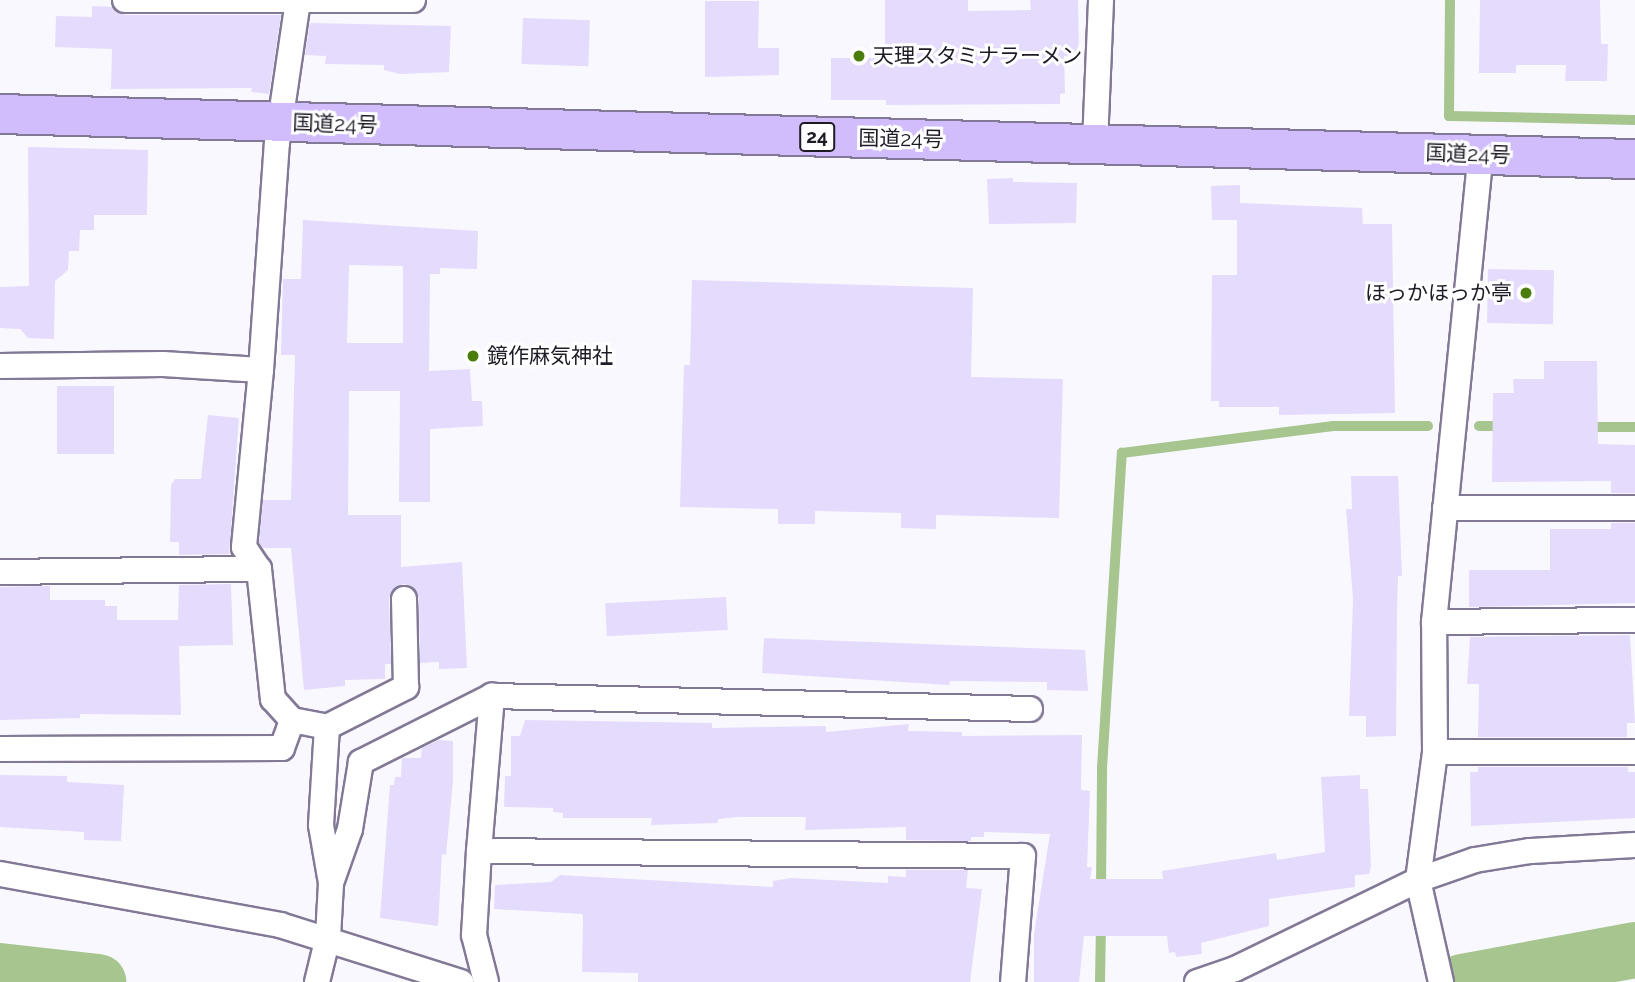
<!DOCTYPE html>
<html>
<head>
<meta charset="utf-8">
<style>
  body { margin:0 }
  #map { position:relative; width:1635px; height:982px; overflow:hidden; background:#faf8ff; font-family:Raleway,"Noto Sans JP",sans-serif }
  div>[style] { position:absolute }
  .stream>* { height:10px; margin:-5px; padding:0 5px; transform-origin:5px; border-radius:5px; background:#a6c58f }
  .river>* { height:56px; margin:-28px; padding:0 28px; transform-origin:28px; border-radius:28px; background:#a6c58f }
  .building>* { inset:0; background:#e5dbfc; transform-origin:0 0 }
  .roads { filter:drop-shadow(2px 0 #827996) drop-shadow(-2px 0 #827996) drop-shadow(0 2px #827996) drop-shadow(0 -2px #827996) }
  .street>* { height:24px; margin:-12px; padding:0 12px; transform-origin:12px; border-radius:12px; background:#fff }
  .highway>* { height:38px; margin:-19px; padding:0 19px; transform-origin:19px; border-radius:19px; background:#d1bcfc }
  .dots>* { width:19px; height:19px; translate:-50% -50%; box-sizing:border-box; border:4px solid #fff; border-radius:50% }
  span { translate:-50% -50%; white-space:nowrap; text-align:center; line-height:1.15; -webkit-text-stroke:6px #fff; paint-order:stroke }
  .shield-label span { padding:2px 5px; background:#fff; border:2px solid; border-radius:5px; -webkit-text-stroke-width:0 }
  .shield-label { font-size:19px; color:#1e1b26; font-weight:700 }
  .poi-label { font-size:21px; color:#1e1b26 }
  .left { translate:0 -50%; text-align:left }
  .right { translate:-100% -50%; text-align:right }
  .street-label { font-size:21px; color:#1e1b26 }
</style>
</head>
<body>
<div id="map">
  <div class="stream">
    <i style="left:1450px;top:0;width:116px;rotate:90.5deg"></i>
    <i style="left:1449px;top:116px;width:186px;rotate:1.2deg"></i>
    <i style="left:1479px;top:426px;width:26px"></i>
    <i style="left:1587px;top:427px;width:48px"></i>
    <i style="left:1101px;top:890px;width:122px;rotate:-89.5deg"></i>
    <i style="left:1102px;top:768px;width:316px;rotate:-86.4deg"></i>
    <i style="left:1122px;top:453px;width:213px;rotate:-7.3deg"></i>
    <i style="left:1333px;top:426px;width:95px"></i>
    <i style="left:1100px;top:982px;width:56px;rotate:-89deg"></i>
  </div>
  <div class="river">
    <i style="left:0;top:971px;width:99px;rotate:6.4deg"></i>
    <i style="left:1462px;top:982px;width:176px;rotate:-10.5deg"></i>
  </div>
  <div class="building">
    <i style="clip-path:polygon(885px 0,968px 0,968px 11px,1031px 10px,1030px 0,1078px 0,1079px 56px,1064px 56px,1065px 93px,1060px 94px,1060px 104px,886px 105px,886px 100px,831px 100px,831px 58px,885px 58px)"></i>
    <i style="clip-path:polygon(1480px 0,1600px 0,1601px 44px,1608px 44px,1607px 81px,1565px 81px,1566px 65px,1516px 65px,1516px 73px,1479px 73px)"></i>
    <i style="clip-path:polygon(705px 1px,759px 1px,758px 48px,779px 48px,779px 75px,705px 77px)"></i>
    <i style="clip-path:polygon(92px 6px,112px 7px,125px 15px,281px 15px,269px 94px,251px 92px,252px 88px,111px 89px,112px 49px,55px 47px,56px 16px,92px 17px)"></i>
    <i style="left:523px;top:18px;width:67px;height:46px;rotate:2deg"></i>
    <i style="clip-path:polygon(310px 23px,451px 26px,449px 72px,400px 74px,384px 70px,384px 65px,325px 64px,326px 56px,305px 55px)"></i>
    <i style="clip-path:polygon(28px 147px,148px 150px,147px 215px,94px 215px,94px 230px,80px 230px,79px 251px,69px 251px,68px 270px,55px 281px,54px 339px,28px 338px,20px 329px,0 328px,0 287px,29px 286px)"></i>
    <i style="clip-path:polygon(1013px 178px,1013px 182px,1077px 183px,1076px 223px,989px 224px,987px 179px)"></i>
    <i style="clip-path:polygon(1240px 185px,1240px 203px,1362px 208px,1363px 224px,1392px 224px,1395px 413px,1279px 415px,1279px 407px,1219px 407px,1219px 401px,1211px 401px,1212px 275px,1237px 275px,1237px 220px,1212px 220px,1211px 186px)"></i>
    <i style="clip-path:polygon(evenodd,303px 220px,478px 231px,477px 269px,440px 268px,440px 274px,430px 274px,429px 371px,470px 369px,472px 401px,482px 401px,483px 426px,430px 429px,430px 502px,399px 502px,400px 391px,349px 391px,348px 515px,401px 515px,401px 567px,462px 562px,467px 668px,439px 669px,439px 662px,420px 663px,419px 598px,412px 586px,403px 584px,391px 591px,389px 599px,391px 664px,385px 664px,385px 679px,345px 680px,345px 686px,304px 690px,291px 548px,263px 548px,259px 543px,263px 500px,291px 500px,295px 355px,281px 355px,283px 279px,301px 279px,303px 220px,349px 265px,403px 266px,403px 343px,347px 343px,349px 265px)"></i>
    <i style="left:1488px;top:269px;width:66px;height:54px;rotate:1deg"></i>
    <i style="clip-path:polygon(692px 280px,973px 288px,971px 377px,1063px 379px,1059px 518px,936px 515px,936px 529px,901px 528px,901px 513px,815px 511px,815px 524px,778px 524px,778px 509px,680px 507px,684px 365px,690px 365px)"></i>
    <i style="clip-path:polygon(1544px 361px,1597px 361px,1598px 444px,1635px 445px,1635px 493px,1611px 493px,1611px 481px,1492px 482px,1493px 393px,1514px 393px,1513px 379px,1544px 379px)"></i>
    <i style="left:57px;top:386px;width:57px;height:68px"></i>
    <i style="clip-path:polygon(208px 415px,239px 418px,229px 554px,179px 555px,179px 542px,170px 542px,171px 485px,175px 479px,201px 479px)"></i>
    <i style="clip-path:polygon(1351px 476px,1398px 476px,1402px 576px,1398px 576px,1397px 611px,1396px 736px,1366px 737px,1366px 716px,1349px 716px,1353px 599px,1346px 509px,1352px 509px)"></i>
    <i style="clip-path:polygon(1611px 523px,1635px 523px,1635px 603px,1469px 607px,1469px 570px,1550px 570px,1550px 529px,1611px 529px)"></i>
    <i style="clip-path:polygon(231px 584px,233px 645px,179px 646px,181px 715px,80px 714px,80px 718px,0 720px,0 587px,50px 586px,50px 600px,105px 600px,105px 606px,117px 606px,117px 620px,178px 620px,179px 585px)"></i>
    <i style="left:726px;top:597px;width:33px;height:121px;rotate:87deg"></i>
    <i style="clip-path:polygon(1630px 635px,1635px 723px,1627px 723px,1627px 737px,1478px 737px,1479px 684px,1467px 684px,1470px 637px)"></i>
    <i style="clip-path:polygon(764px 638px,1085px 650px,1088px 691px,1047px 690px,1047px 682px,950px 681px,949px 685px,762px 673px)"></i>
    <i style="clip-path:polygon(525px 720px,712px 723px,712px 728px,826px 726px,826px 732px,909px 724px,908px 731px,962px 732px,962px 736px,1082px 735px,1081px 790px,1090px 791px,1087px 867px,1092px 867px,1090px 879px,1163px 879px,1162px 871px,1225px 861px,1276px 853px,1277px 860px,1325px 852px,1321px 777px,1360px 775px,1360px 789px,1368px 789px,1371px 867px,1369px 874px,1355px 875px,1355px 887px,1269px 899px,1269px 926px,1201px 943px,1202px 954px,1176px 957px,1175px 952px,1169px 953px,1167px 936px,1084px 936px,1079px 982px,1034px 982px,1034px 934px,1050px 834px,984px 832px,984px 837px,971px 837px,971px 841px,906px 840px,906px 827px,805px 830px,806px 817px,738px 817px,718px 819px,718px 823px,651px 825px,652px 818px,563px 818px,563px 813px,553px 812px,553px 808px,504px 807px,505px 776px,511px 776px,511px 736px,520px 736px)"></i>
    <i style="clip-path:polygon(439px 740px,453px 741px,453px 781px,446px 855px,442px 854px,438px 926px,380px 918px,390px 785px,394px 785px,395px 777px,401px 777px,402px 758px,421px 758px,422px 748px)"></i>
    <i style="clip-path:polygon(1478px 767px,1628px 767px,1628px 772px,1635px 772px,1635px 818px,1471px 826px,1470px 772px,1478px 772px)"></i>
    <i style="clip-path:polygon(0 775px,67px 776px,67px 782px,124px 785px,121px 841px,84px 840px,84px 832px,0 827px)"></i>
    <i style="clip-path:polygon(906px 870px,968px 870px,966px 888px,982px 889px,970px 982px,638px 982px,638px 973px,582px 972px,583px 914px,494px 909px,495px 885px,551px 882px,560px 875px,773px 887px,773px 881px,791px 878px,888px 883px,888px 876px,906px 877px)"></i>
  </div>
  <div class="roads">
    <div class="street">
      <i style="left:125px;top:0;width:288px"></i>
      <i style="left:1095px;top:144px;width:144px;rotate:-87.6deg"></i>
      <i style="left:0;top:366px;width:163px;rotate:-0.7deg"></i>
      <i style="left:163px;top:364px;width:98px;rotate:3.5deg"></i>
      <i style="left:261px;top:370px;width:228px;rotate:-86deg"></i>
      <i style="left:277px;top:143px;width:145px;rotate:-81.6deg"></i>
      <i style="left:261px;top:370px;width:178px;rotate:95.5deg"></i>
      <i style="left:244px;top:547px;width:27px;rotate:56deg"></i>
      <i style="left:259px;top:569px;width:131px;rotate:83.9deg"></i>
      <i style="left:273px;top:699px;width:28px;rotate:48deg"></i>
      <i style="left:292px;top:720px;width:36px;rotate:11deg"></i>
      <i style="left:327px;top:727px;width:89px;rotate:-26.9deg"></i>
      <i style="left:406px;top:687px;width:88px;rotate:-91.3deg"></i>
      <i style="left:1445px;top:508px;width:190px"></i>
      <i style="left:0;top:572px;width:259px;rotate:-0.7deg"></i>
      <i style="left:1434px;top:622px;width:201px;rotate:-0.6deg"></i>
      <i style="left:0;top:749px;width:282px;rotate:-0.2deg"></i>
      <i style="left:282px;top:748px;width:30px;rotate:-70deg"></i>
      <i style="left:1435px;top:752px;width:200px"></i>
      <i style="left:479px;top:851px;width:156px;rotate:-85.2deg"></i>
      <i style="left:0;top:874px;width:285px;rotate:10.3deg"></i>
      <i style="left:280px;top:925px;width:190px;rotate:17.5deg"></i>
      <i style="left:331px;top:883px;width:57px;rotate:-70.6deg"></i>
      <i style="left:350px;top:829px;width:68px;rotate:-80.7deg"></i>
      <i style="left:361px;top:762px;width:147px;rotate:-26.7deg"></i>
      <i style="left:492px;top:696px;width:538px;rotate:1.38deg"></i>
      <i style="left:317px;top:982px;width:46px;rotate:-76.3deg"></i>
      <i style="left:328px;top:937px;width:54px;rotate:-86.8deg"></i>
      <i style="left:331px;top:883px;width:59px;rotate:-99.8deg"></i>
      <i style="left:321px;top:825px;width:98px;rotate:-86.5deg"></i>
      <i style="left:486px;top:982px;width:49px;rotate:-104.3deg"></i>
      <i style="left:474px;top:935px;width:84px;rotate:-86.6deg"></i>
      <i style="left:479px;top:851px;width:544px;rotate:0.53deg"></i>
      <i style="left:1023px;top:856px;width:126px;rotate:94.5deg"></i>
      <i style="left:1197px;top:982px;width:40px;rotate:-18.9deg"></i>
      <i style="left:1235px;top:969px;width:203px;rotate:-25.9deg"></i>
      <i style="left:1418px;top:880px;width:60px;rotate:-19.3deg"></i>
      <i style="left:1475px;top:860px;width:56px;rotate:-9.3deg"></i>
      <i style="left:1530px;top:851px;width:105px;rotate:-3.3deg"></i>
      <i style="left:1441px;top:982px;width:105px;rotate:-102.7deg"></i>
      <i style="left:1418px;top:880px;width:129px;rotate:-82.4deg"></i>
      <i style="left:1435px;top:752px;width:130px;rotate:-90.4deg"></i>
      <i style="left:1434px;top:622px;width:469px;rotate:-84.3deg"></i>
    </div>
    <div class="highway">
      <i style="left:0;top:114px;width:1636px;rotate:1.58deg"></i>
    </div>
  </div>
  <div class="dots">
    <i style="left:859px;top:56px;background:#4b7d0c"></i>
    <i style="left:1526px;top:293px;background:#4b7d0c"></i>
    <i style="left:473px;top:356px;background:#4b7d0c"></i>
  </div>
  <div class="shield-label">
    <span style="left:817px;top:137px">24</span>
  </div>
  <div class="poi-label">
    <span class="left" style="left:873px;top:56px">天理スタミナラーメン</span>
    <span class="right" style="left:1512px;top:293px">ほっかほっか亭</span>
    <span class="left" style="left:487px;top:356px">鏡作麻気神社</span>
  </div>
  <div class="street-label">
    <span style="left:335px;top:124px;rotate:2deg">国道24号</span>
    <span style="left:901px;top:139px;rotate:1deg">国道24号</span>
    <span style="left:1468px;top:154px;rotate:2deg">国道24号</span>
  </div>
</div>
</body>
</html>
